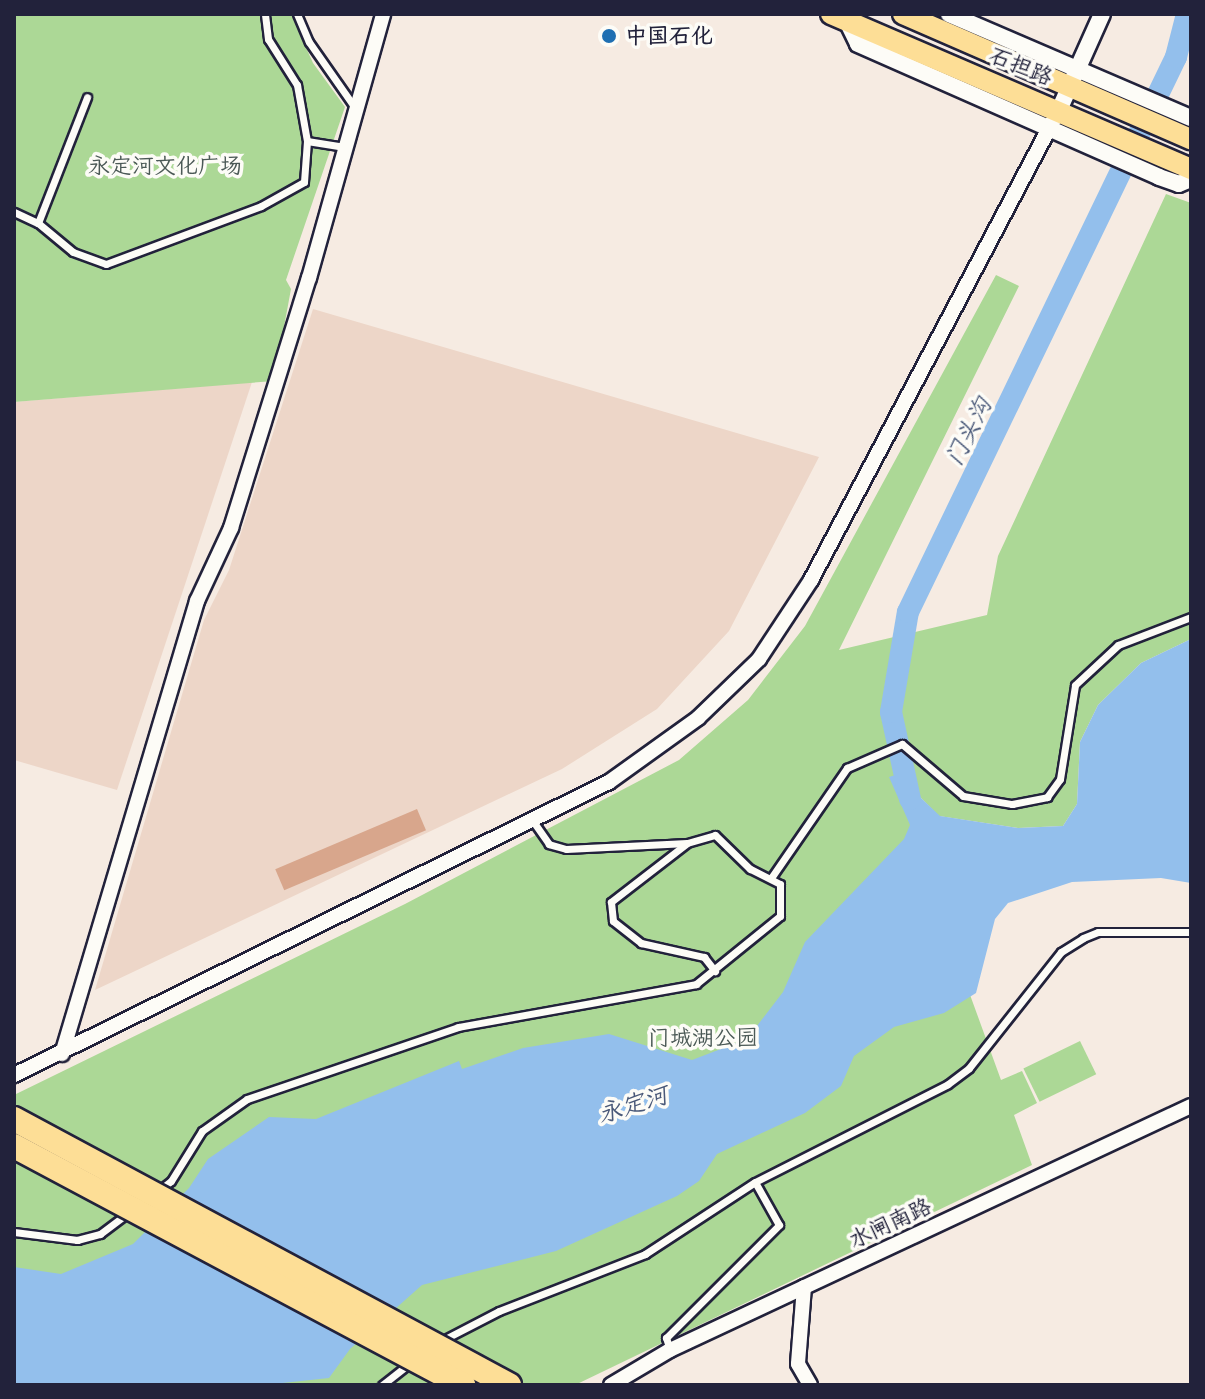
<!DOCTYPE html>
<html>
<head>
<meta charset="utf-8">
<style>
  body { margin:0 }
  #map { position:relative; width:1205px; height:1399px; overflow:hidden; background:#f6ebe2; font-family:"Shantell Sans","LXGW WenKai TC",sans-serif }
  div>[style] { position:absolute }
  .built>* { inset:0; background:#edd6c8 }
  .green>* { inset:0; background:#acd896; transform-origin:0 0 }
  .water>* { inset:0; background:#93bfec }
  .river>* { height:22px; margin:-11px; padding:0 11px; transform-origin:11px; border-radius:11px; background:#93bfec }
  .building>* { inset:0; background:#d8a68c; transform-origin:0 0 }
  .roads { filter:drop-shadow(2px 0 #22223b) drop-shadow(-2px 0 #22223b) drop-shadow(0 2px #22223b) drop-shadow(0 -2px #22223b) }
  .service>* { height:7px; margin:-3.5px; padding:0 3.5px; transform-origin:3.5px; border-radius:3.5px; background:#fdfcf7 }
  .minor>* { height:14px; margin:-7px; padding:0 7px; transform-origin:7px; border-radius:7px; background:#fdfcf7 }
  .tertiary>* { height:16px; margin:-8px; padding:0 8px; transform-origin:8px; border-radius:8px; background:#fdfcf7 }
  .primary>* { height:20px; margin:-10px; padding:0 10px; transform-origin:10px; border-radius:10px; background:#fdde96 }
  .bridges { filter:drop-shadow(2px 0 #22223b) drop-shadow(-2px 0 #22223b) drop-shadow(0 2px #22223b) drop-shadow(0 -2px #22223b) }
  .motorway-bridge>* { height:24px; margin:-12px; padding:0 12px; transform-origin:12px; border-radius:12px; background:#fdde96 }
  .dots>* { width:22px; height:22px; translate:-50% -50%; box-sizing:border-box; border:4px solid #fdfcf7; border-radius:50% }
  span { translate:-50% -50%; white-space:nowrap; text-align:center; line-height:1.15; -webkit-text-stroke:7px #fdfcf7; paint-order:stroke }
  .poi-label { font-size:22px; color:#22223b; font-weight:700 }
  .left { translate:0 -50%; text-align:left }
  .street-label { font-size:22px; color:#22223b }
  .park-label { font-size:22px; color:#4b5956 }
  .water-label { font-size:24px; color:#4a5979; font-style:italic }
  .frame { position:absolute; inset:0; border:16px solid #22223b; pointer-events:none }
</style>
</head>
<body>
<div id="map">
  <div class="built">
    <i style="clip-path:polygon(313px 309px,819px 457px,729px 631px,657px 709px,562px 769px,95px 990px,204px 620px,229px 570px)"></i>
    <i style="clip-path:polygon(252px 382px,117px 790px,14px 760px,14px 402px)"></i>
  </div>
  <div class="green">
    <i style="clip-path:polygon(14px 14px,291px 14px,313px 63px,345px 107px,286px 280px,291px 289px,274px 381px,14px 402px)"></i>
    <i style="clip-path:polygon(1166px 194px,1191px 203px,1191px 639px,1141px 663px,1098px 705px,1080px 742px,1077px 804px,1063px 826px,1018px 828px,939px 816px,920px 797px,913px 774px,917px 849px,1001px 1080px,1022px 1071px,1037px 1103px,1014px 1115px,1032px 1165px,575px 1385px,14px 1385px,14px 1095px,405px 904px,679px 760px,748px 700px,805px 626px,996px 275px,1019px 286px,839px 650px,987px 615px,998px 556px)"></i>
    <i style="left:1080px;top:1041px;width:37px;height:63px;rotate:64deg"></i>
  </div>
  <div class="water">
    <i style="clip-path:polygon(1191px 639px,1191px 883px,1161px 878px,1072px 882px,1008px 903px,995px 919px,976px 993px,944px 1013px,894px 1027px,854px 1056px,841px 1086px,805px 1113px,717px 1154px,699px 1181px,677px 1196px,556px 1251px,422px 1285px,350px 1349px,329px 1378px,264px 1385px,14px 1385px,14px 1267px,61px 1274px,133px 1244px,189px 1188px,208px 1159px,269px 1117px,316px 1119px,459px 1061px,462px 1069px,523px 1048px,609px 1034px,692px 1060px,747px 1039px,783px 992px,805px 942px,904px 839px,910px 825px,889px 777px,912px 770px,920px 797px,940px 816px,1018px 828px,1063px 826px,1077px 804px,1080px 742px,1098px 705px,1141px 663px)"></i>
  </div>
  <div class="river">
    <i style="left:910px;top:799px;width:89px;rotate:-102.3deg"></i>
    <i style="left:891px;top:712px;width:101px;rotate:-80.4deg"></i>
    <i style="left:908px;top:612px;width:616px;rotate:-64.22deg"></i>
    <i style="left:1176px;top:57px;width:44px;rotate:-75.7deg"></i>
  </div>
  <div class="building">
    <i style="left:417px;top:809px;width:23px;height:154px;rotate:67deg"></i>
  </div>
  <div class="roads">
    <div class="service">
      <i style="left:297px;top:14px;width:30px;rotate:67deg"></i>
      <i style="left:309px;top:42px;width:82px;rotate:55deg"></i>
      <i style="left:307px;top:141px;width:38px;rotate:9deg"></i>
      <i style="left:14px;top:212px;width:26px;rotate:25deg"></i>
      <i style="left:38px;top:223px;width:45px;rotate:39.6deg"></i>
      <i style="left:73px;top:252px;width:35px;rotate:20deg"></i>
      <i style="left:106px;top:264px;width:165px;rotate:-20.5deg"></i>
      <i style="left:261px;top:206px;width:49px;rotate:-29.2deg"></i>
      <i style="left:304px;top:182px;width:41px;rotate:-85.8deg"></i>
      <i style="left:307px;top:141px;width:57px;rotate:-100.1deg"></i>
      <i style="left:297px;top:85px;width:54px;rotate:-122.2deg"></i>
      <i style="left:268px;top:39px;width:25px;rotate:-97deg"></i>
      <i style="left:38px;top:223px;width:135px;rotate:-68.7deg"></i>
      <i style="left:686px;top:844px;width:95px;rotate:142.3deg"></i>
      <i style="left:611px;top:902px;width:19px;rotate:84deg"></i>
      <i style="left:613px;top:921px;width:36px;rotate:38deg"></i>
      <i style="left:641px;top:943px;width:65px;rotate:12.5deg"></i>
      <i style="left:704px;top:957px;width:18px;rotate:52deg"></i>
      <i style="left:771px;top:878px;width:134px;rotate:-55.4deg"></i>
      <i style="left:847px;top:768px;width:60px;rotate:-23.6deg"></i>
      <i style="left:902px;top:744px;width:80px;rotate:40.4deg"></i>
      <i style="left:963px;top:796px;width:50px;rotate:9.3deg"></i>
      <i style="left:1012px;top:804px;width:36px;rotate:-11deg"></i>
      <i style="left:1047px;top:797px;width:22px;rotate:-54deg"></i>
      <i style="left:1060px;top:779px;width:95px;rotate:-80.9deg"></i>
      <i style="left:1075px;top:685px;width:59px;rotate:-42.9deg"></i>
      <i style="left:1118px;top:645px;width:78px;rotate:-21deg"></i>
      <i style="left:158px;top:1191px;width:16px;rotate:-38deg"></i>
      <i style="left:171px;top:1181px;width:59px;rotate:-58.2deg"></i>
      <i style="left:202px;top:1131px;width:55px;rotate:-35.4deg"></i>
      <i style="left:247px;top:1099px;width:223px;rotate:-18.8deg"></i>
      <i style="left:458px;top:1027px;width:242px;rotate:-10.2deg"></i>
      <i style="left:696px;top:984px;width:108px;rotate:-39deg"></i>
      <i style="left:780px;top:916px;width:32px;rotate:-90deg"></i>
      <i style="left:780px;top:884px;width:34px;rotate:-153deg"></i>
      <i style="left:750px;top:869px;width:49px;rotate:-135.8deg"></i>
      <i style="left:715px;top:835px;width:29px;rotate:164deg"></i>
      <i style="left:687px;top:843px;width:121px;rotate:177.2deg"></i>
      <i style="left:566px;top:849px;width:18px;rotate:-164deg"></i>
      <i style="left:549px;top:844px;width:29px;rotate:-125deg"></i>
      <i style="left:14px;top:1232px;width:64px;rotate:7.2deg"></i>
      <i style="left:77px;top:1240px;width:24px;rotate:-15deg"></i>
      <i style="left:100px;top:1234px;width:35px;rotate:-37deg"></i>
      <i style="left:441px;top:1341px;width:65px;rotate:-27.3deg"></i>
      <i style="left:499px;top:1311px;width:157px;rotate:-21.3deg"></i>
      <i style="left:645px;top:1254px;width:131px;rotate:-33.2deg"></i>
      <i style="left:755px;top:1182px;width:216px;rotate:-26.9deg"></i>
      <i style="left:948px;top:1084px;width:26px;rotate:-37deg"></i>
      <i style="left:969px;top:1068px;width:148px;rotate:-51.6deg"></i>
      <i style="left:1061px;top:952px;width:26px;rotate:-32deg"></i>
      <i style="left:1083px;top:938px;width:16px;rotate:-22deg"></i>
      <i style="left:1098px;top:932px;width:93px"></i>
      <i style="left:670px;top:1350px;width:13px;rotate:-108deg"></i>
      <i style="left:666px;top:1338px;width:160px;rotate:-45deg"></i>
      <i style="left:779px;top:1225px;width:49px;rotate:-119.2deg"></i>
      <i style="left:382px;top:1385px;width:37px;rotate:-38deg"></i>
    </div>
    <div class="minor">
      <i style="left:62px;top:1054px;width:473px;rotate:-73.4deg"></i>
      <i style="left:197px;top:601px;width:81px;rotate:-65deg"></i>
      <i style="left:231px;top:528px;width:262px;rotate:-72.7deg"></i>
      <i style="left:309px;top:278px;width:274px;rotate:-74.3deg"></i>
      <i style="left:14px;top:1075px;width:663px;rotate:-26.22deg"></i>
      <i style="left:609px;top:782px;width:110px;rotate:-35.7deg"></i>
      <i style="left:698px;top:718px;width:85px;rotate:-44deg"></i>
      <i style="left:759px;top:659px;width:95px;rotate:-56.6deg"></i>
      <i style="left:811px;top:580px;width:519px;rotate:-62.2deg"></i>
      <i style="left:804px;top:1287px;width:77px;rotate:94.5deg"></i>
      <i style="left:798px;top:1364px;width:24px;rotate:60deg"></i>
      <i style="left:611px;top:1385px;width:69px;rotate:-30.7deg"></i>
      <i style="left:670px;top:1350px;width:575px;rotate:-25.1deg"></i>
    </div>
    <div class="tertiary">
      <i style="left:949px;top:14px;width:263px;rotate:23.3deg"></i>
      <i style="left:847px;top:21px;width:25px;rotate:64deg"></i>
      <i style="left:858px;top:44px;width:329px;rotate:23.8deg"></i>
      <i style="left:1159px;top:177px;width:21px;rotate:19deg"></i>
      <i style="left:1179px;top:184px;width:13px;rotate:-23deg"></i>
      <i style="left:1060px;top:108px;width:103px;rotate:-65.9deg"></i>
    </div>
    <div class="primary">
      <i style="left:831px;top:14px;width:392px;rotate:23.3deg"></i>
      <i style="left:903px;top:14px;width:314px;rotate:23.5deg"></i>
    </div>
  </div>
  <div class="bridges">
    <div class="motorway-bridge">
      <i style="left:14px;top:1119px;width:562px;rotate:28.25deg"></i>
      <i style="left:14px;top:1146px;width:509px;rotate:28.03deg"></i>
    </div>
  </div>
  <div class="dots">
    <i style="left:609px;top:36px;background:#1f6fb2"></i>
  </div>
  <div class="poi-label">
    <span class="left" style="left:625px;top:36px">中国石化</span>
  </div>
  <div class="street-label">
    <span style="left:1021px;top:66px;rotate:22deg">石担路</span>
    <span style="left:890px;top:1223px;rotate:-25deg">水闸南路</span>
  </div>
  <div class="park-label">
    <span style="left:165px;top:166px">永定河文化广场</span>
    <span style="left:703px;top:1038px">门城湖公园</span>
  </div>
  <div class="water-label">
    <span style="left:969px;top:432px;rotate:-63deg">门头沟</span>
    <span style="left:633px;top:1105px;rotate:-17deg">永定河</span>
  </div>
  <div class="frame"></div>
</div>
</body>
</html>
